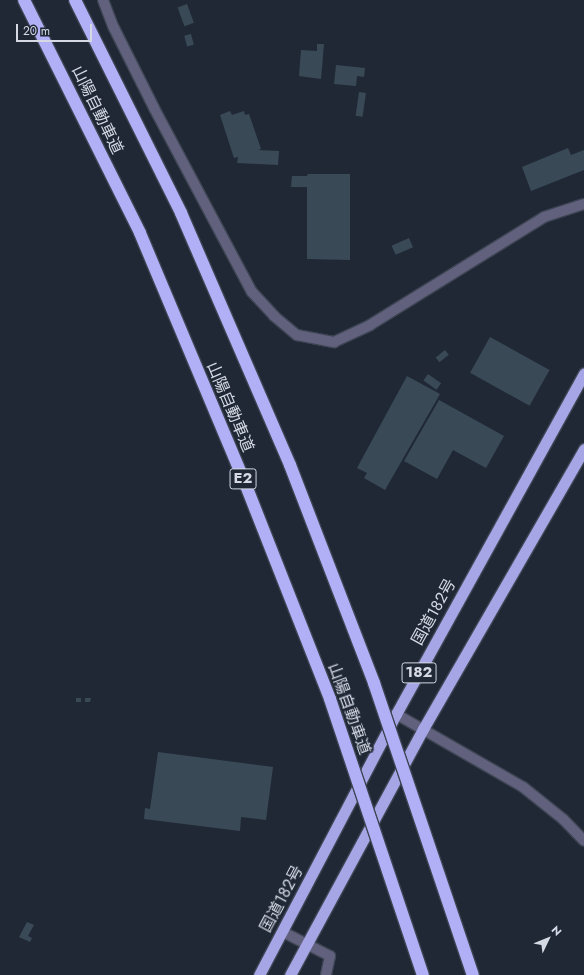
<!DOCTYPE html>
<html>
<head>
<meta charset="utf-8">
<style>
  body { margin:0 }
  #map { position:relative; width:584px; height:975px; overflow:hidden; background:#202836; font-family:Jost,"Noto Sans JP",sans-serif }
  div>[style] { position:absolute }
  .building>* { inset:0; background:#394a56; transform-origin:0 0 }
  .roads { filter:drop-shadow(1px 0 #3d4452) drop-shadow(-1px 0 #3d4452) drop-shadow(0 1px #3d4452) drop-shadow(0 -1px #3d4452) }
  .minor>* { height:10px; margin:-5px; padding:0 5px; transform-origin:5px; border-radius:5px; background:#61617e }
  .tertiary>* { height:10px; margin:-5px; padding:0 5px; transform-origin:5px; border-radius:5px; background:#61617e }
  .trunk>* { height:11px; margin:-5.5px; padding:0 5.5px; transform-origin:5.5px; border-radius:5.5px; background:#a6a5e6 }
  .bridges { filter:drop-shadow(1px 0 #3d4452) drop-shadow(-1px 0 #3d4452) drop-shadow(0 1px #3d4452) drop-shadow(0 -1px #3d4452) }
  .motorway-bridge>* { height:12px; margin:-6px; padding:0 6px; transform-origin:6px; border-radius:6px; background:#b1b0f7 }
  span { translate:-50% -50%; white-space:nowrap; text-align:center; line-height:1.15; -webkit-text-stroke:3px #202836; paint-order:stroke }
  .shield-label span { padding:1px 3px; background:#202836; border:1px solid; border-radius:3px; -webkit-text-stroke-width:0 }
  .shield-label { font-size:15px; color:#d4d9e3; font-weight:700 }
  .street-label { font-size:16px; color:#d4d9e3 }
  .north { position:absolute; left:528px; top:919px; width:40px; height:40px; -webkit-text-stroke:3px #202836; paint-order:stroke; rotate:47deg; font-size:11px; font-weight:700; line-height:16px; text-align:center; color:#d4d9e3 }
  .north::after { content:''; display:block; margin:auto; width:14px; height:18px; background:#d4d9e3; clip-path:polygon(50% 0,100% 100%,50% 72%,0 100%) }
  .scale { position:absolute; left:16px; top:24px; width:76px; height:18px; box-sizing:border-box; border:2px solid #d4d9e3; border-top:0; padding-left:5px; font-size:12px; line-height:14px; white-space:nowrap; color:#d4d9e3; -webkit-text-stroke:3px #202836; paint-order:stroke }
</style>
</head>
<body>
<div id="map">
  <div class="building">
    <i style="left:187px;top:4px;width:20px;height:10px;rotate:70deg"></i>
    <i style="left:191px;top:34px;width:11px;height:7px;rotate:75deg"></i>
    <i style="clip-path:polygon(317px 44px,324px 44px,321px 79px,299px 76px,301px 50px,317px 51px)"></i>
    <i style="clip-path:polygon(336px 65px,365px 68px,364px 77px,357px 76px,356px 86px,334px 84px)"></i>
    <i style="left:359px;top:92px;width:7px;height:24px;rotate:8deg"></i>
    <i style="clip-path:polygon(230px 111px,232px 115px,244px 111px,245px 115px,249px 114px,261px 149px,258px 150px,279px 151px,278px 165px,237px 163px,238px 157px,234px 158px,220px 115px)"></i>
    <i style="clip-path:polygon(568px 148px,571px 155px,584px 150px,584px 170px,531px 191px,522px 167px)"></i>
    <i style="clip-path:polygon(308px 174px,350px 174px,350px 260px,307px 259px,307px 187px,291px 187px,292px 176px,307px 176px)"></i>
    <i style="left:409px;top:238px;width:10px;height:19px;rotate:66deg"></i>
    <i style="left:490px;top:337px;width:68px;height:41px;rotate:29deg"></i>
    <i style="left:445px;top:350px;width:6px;height:12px;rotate:51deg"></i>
    <i style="left:428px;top:374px;width:16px;height:8px;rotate:35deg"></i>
    <i style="clip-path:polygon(407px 376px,440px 394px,385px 490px,364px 478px,367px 473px,357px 468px)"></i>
    <i style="clip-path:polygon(439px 400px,504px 436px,486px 468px,453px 450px,437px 479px,404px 461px)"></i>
    <i style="left:76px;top:698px;width:5px;height:4px"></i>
    <i style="clip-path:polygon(85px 698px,91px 698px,90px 702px,85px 702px)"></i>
    <i style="clip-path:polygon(158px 752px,273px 767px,266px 820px,241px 817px,240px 831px,144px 819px,145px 808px,150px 809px)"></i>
    <i style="clip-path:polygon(27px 922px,34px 925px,28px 936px,32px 938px,30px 942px,19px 937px)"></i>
  </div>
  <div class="roads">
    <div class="minor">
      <i style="left:396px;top:714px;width:146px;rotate:29.9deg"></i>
      <i style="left:523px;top:787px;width:51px;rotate:38.7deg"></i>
      <i style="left:563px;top:819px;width:30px;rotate:46deg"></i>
      <i style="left:283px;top:932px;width:53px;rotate:27.1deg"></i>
      <i style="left:330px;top:956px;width:19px;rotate:102deg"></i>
    </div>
    <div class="tertiary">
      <i style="left:103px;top:0;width:30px;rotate:69deg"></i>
      <i style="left:114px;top:28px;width:89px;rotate:63.4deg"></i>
      <i style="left:154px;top:108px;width:208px;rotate:62deg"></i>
      <i style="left:252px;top:292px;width:33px;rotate:47deg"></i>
      <i style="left:274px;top:316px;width:30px;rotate:40deg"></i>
      <i style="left:297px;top:335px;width:38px;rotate:11deg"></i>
      <i style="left:334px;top:342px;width:40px;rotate:-25deg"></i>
      <i style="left:370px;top:325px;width:205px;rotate:-31.8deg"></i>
      <i style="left:544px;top:217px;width:42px;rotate:-18deg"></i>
    </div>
    <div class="trunk">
      <i style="left:259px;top:975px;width:295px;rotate:-62.3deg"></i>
      <i style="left:396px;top:714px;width:389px;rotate:-61.1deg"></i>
      <i style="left:290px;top:975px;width:280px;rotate:-61.6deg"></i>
      <i style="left:423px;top:729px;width:323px;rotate:-60.1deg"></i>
    </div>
  </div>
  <div class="bridges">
    <div class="motorway-bridge">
      <i style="left:24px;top:0;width:260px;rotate:63.5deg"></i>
      <i style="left:140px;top:233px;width:271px;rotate:67.2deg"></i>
      <i style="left:245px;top:483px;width:232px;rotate:68.5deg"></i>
      <i style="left:330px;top:699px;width:291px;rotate:71.4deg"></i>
      <i style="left:75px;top:0;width:238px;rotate:63.5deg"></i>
      <i style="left:181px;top:213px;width:275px;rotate:66.6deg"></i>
      <i style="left:290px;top:465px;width:234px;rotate:68.9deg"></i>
      <i style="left:374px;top:683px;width:308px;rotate:71.3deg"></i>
    </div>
  </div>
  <div class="shield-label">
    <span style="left:243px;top:479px">E2</span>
    <span style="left:419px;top:673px">182</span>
  </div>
  <div class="street-label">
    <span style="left:97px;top:110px;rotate:64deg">山陽自動車道</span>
    <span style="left:230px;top:407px;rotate:67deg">山陽自動車道</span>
    <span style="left:434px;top:612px;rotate:-61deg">国道182号</span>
    <span style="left:349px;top:709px;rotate:70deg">山陽自動車道</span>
    <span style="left:282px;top:899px;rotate:-62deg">国道182号</span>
  </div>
  <div class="north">N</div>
  <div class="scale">20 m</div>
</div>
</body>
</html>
